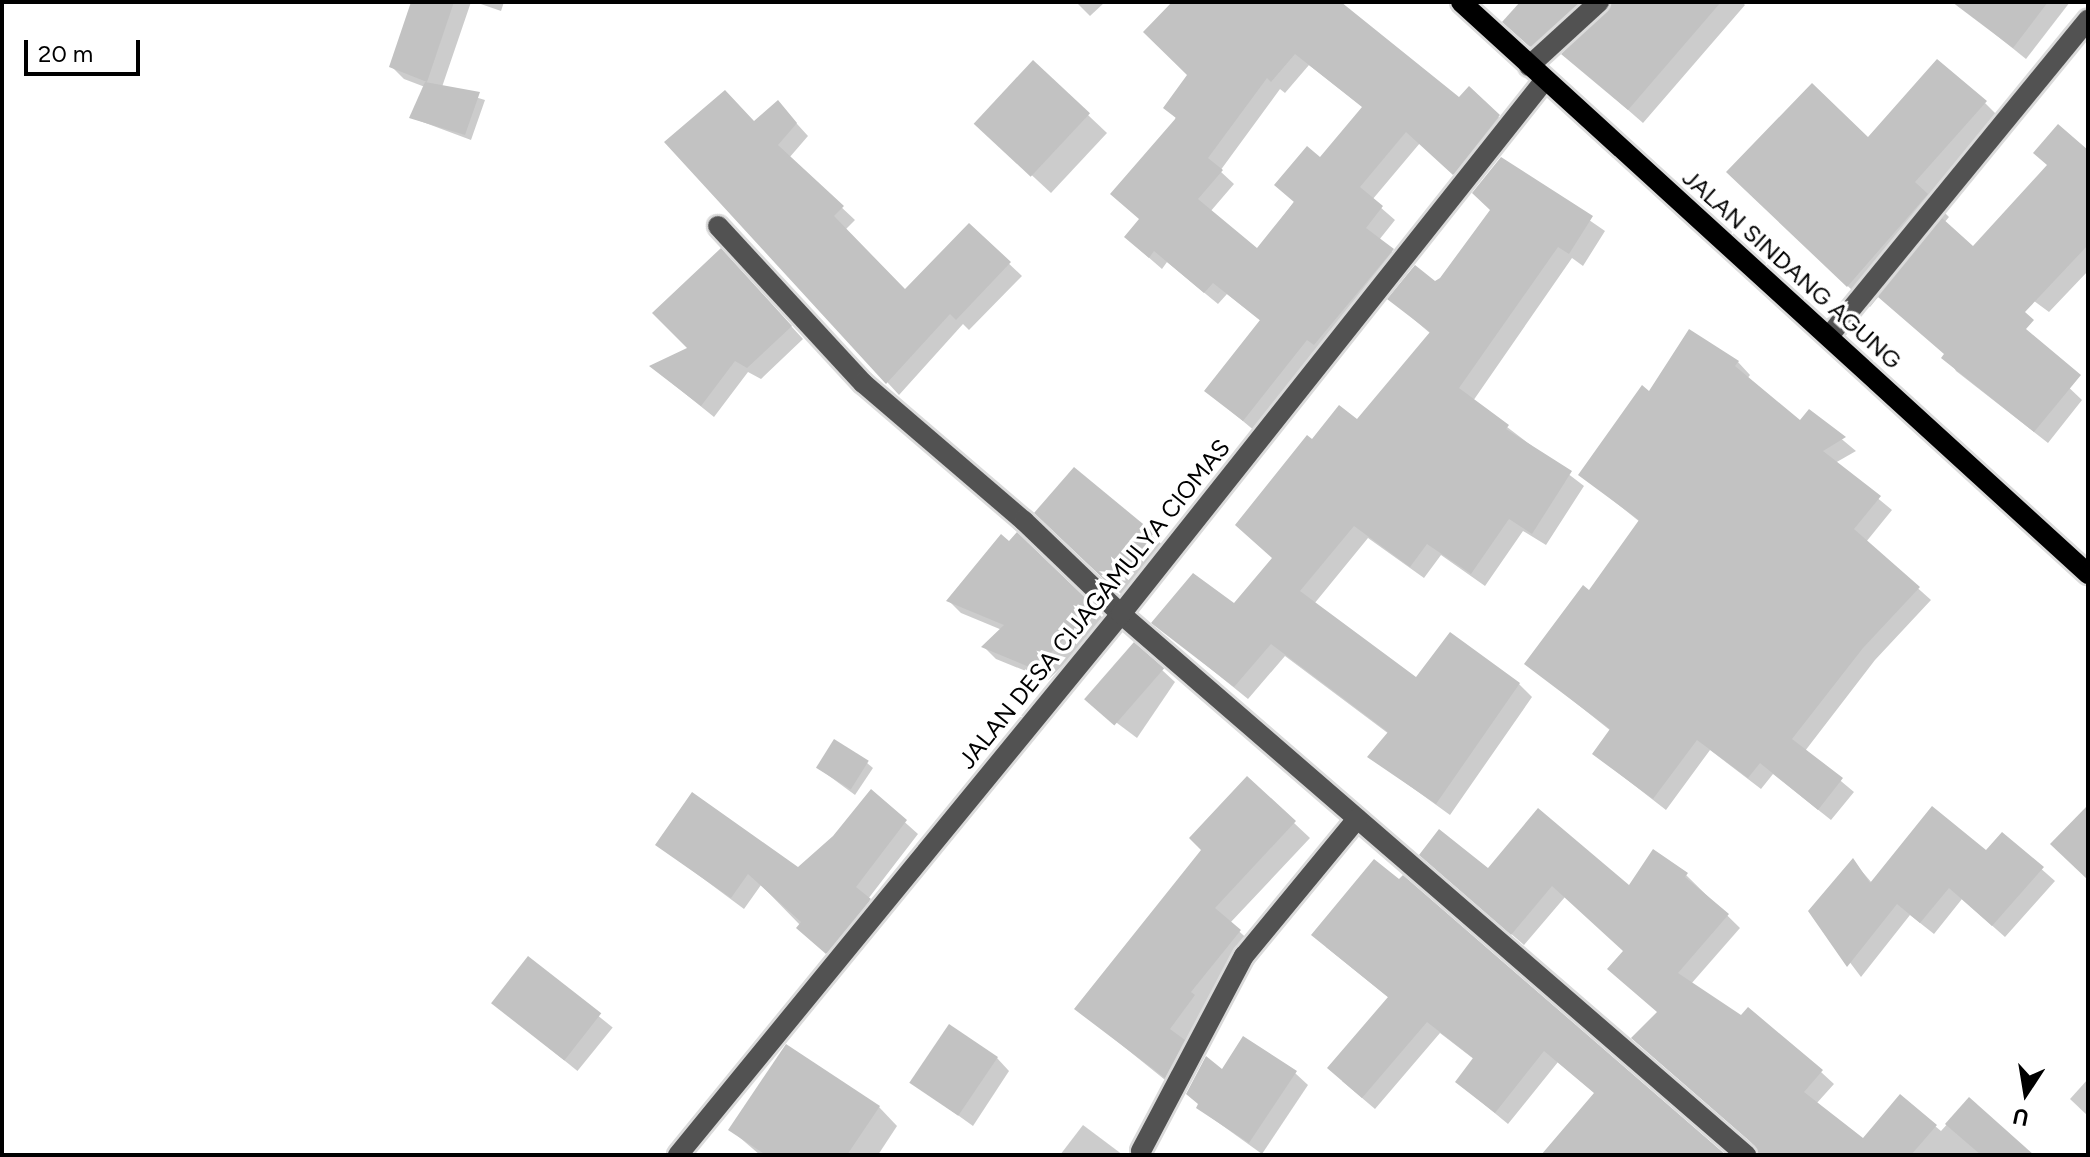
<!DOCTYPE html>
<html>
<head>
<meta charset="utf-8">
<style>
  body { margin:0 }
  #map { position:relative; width:2090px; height:1157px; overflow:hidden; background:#fff; font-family:Figtree,sans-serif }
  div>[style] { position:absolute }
  .shadow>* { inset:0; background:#0003; transform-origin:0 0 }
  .building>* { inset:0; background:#c2c2c2; transform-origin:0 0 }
  .roads { filter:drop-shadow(2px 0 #dbdbdb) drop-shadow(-2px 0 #dbdbdb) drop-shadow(0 2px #dbdbdb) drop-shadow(0 -2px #dbdbdb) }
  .minor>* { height:20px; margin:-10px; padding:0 10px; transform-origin:10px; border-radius:10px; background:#525252 }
  .major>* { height:20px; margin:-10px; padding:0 10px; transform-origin:10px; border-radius:10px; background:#000 }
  span { translate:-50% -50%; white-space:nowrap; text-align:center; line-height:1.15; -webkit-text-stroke:7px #fff; paint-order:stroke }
  .street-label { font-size:24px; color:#000 }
  .frame { position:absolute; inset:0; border:4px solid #000; pointer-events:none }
  .north { position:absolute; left:1986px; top:1053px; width:80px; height:80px; -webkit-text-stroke:6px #fff; paint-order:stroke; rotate:192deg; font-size:22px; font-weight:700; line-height:32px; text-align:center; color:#000 }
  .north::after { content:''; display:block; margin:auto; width:28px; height:36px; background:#000; clip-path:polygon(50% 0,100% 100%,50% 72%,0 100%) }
  .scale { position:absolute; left:24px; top:40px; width:116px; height:36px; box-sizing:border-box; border:4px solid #000; border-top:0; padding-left:10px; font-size:24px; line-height:28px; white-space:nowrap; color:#000; -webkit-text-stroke:6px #fff; paint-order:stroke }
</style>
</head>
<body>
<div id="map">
  <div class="shadow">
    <i style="clip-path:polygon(413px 2px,471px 2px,442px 87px,485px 100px,471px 140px,412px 118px,425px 87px,404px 79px,392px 67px)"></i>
    <i style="clip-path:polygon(475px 2px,504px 2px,501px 11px)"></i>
    <i style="clip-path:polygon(1076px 2px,1105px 2px,1090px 16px)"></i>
    <i style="clip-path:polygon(evenodd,1175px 2px,1327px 2px,1460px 100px,1469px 89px,1511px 129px,1466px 186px,1420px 143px,1372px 200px,1395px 220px,1379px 240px,1405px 263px,1256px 432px,1207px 391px,1262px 322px,1227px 294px,1218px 304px,1167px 262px,1162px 269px,1139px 249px,1141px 220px,1190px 75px,1175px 2px,1309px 65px,1364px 108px,1257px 251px,1210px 212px,1234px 184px,1220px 171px,1280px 89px,1285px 93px,1309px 65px)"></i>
    <i style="clip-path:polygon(1520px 2px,1742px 2px,1745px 5px,1643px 123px,1564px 54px,1610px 6px,1545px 60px,1518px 35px)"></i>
    <i style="clip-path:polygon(1955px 2px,2070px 2px,2026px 59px)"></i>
    <i style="clip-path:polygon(1033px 63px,1107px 133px,1051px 193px,995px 141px)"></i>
    <i style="clip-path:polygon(778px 103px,808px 136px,789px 158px,855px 220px,845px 230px,906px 291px,969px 226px,1022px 276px,969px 330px,963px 324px,899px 395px,667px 142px,754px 123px)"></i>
    <i style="clip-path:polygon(1985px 103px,2007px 125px,1936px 204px,1949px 217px,1944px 223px,1973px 248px,2088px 152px,2088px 271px,2049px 312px,2026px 295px,2002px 324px,2082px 400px,2048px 443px,1956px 371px,1946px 355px,1879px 296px,1870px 307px,1750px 194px,1868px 140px)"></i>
    <i style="clip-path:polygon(1501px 159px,1605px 231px,1583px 266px,1572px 258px,1473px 401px,1584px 486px,1546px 545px,1523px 531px,1485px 586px,1441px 555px,1424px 578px,1368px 538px,1314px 604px,1417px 680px,1519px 684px,1532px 697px,1450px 815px,1370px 757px,1389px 734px,1285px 656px,1248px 699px,1154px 623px,1235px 606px,1274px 558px,1312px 442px,1357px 422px,1431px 334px,1390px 299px,1442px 280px,1492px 210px)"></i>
    <i style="clip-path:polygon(733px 263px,803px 339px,761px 379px,748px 372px,714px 417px,652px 367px,690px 348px)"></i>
    <i style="clip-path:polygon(1738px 362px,1750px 375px,1747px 379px,1800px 423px,1809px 412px,1856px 451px,1835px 463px,1892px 510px,1866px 542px,1931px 600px,1875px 660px,1805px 751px,1854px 792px,1831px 820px,1773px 774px,1761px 789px,1710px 750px,1666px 810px,1594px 754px,1611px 731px,1527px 664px,1590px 593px,1640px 522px,1580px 474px,1650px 393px)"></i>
    <i style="clip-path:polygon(1074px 470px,1165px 547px,1125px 598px,1037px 512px)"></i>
    <i style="clip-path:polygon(1017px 535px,1107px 622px,1048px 680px,996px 659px,984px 647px,1002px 630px,961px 613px,949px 601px)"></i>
    <i style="clip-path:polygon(1162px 670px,1175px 682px,1137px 738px,1093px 705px)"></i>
    <i style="clip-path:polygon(867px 763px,873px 768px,855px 795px,817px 767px)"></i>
    <i style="clip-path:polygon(1247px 779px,1310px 838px,1230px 923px,1255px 946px,1205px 1008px,1209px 1012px,1185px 1044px,1199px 1057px,1180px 1092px,1077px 1009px,1203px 850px)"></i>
    <i style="clip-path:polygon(871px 792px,918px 834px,868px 899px,882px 913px,839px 965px,761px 885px,744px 909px,658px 845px,798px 869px,834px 837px)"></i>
    <i style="clip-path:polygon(2003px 835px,2055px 881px,2005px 937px,1962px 899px,1934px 934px,1910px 915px,1861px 977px,1811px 911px,1853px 861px,1872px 883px,1987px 852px)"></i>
    <i style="clip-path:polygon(1374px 862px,1723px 1155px,1567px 1155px,1596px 1094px,1558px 1062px,1508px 1124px,1457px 1082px,1475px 1060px,1440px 1033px,1375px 1109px,1342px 1081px,1389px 998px,1326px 947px)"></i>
    <i style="clip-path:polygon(1434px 867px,1630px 888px,1686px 875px,1740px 928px,1691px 984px,1821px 1072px,1834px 1084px,1816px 1104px,1863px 1141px,1900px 1097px,1941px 1131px,1969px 1100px,2030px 1155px,1760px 1155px,1659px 1012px,1625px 951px,1565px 897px,1524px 945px)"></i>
    <i style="left:528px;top:959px;width:109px;height:56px;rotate:39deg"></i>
    <i style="clip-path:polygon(997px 1058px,1009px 1071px,973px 1126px,913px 1083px)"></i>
    <i style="clip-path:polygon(1222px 1072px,1295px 1073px,1308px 1085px,1262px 1154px,1198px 1108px)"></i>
    <i style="clip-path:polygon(2088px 1079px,2088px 1116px,2070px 1099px)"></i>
    <i style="clip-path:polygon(879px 1107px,897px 1126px,878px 1155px,760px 1155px,731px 1130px)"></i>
    <i style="clip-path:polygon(1083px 1125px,1123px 1155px,1060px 1155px)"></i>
  </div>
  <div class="building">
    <i style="clip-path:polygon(411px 2px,454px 2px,427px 82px,389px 67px)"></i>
    <i style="clip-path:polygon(evenodd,1172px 2px,1341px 2px,1459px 97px,1469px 86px,1500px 115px,1453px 175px,1406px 132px,1360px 187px,1383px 206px,1366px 228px,1394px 249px,1314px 345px,1307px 340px,1243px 421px,1204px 391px,1260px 320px,1213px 283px,1204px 293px,1154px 251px,1149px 258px,1124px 237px,1139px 219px,1110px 194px,1176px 118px,1163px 108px,1187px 75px,1143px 32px,1172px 2px,1295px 54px,1362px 107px,1320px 157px,1307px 146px,1274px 185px,1294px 202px,1257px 248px,1198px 199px,1223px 170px,1208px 158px,1267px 78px,1271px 82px,1295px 54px)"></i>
    <i style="clip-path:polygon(1520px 2px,1580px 2px,1530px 47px,1502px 22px)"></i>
    <i style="clip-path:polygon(1612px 2px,1721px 2px,1628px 110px,1561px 54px)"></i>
    <i style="clip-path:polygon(1952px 2px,2048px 2px,2013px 48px)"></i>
    <i style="clip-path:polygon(1937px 59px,1987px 101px,1915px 182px,1928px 194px,1847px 287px,1726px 172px,1812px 83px,1868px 137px)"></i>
    <i style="left:1033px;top:60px;width:78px;height:87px;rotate:43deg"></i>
    <i style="clip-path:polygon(425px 82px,480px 92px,465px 135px,409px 118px)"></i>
    <i style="clip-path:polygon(725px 90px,754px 121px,778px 100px,797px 123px,778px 145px,844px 206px,834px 216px,905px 289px,969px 223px,1011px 262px,956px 320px,950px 314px,886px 384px,664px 142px)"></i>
    <i style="clip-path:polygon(2058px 124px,2088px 150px,2088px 245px,2025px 312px,2034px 320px,2026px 329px,2081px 375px,2034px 432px,1941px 358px,1944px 354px,1878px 297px,1942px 218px,1973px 246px,2047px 165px,2033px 153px)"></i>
    <i style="clip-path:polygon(1501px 157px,1593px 216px,1569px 254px,1558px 247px,1459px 388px,1509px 425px,1506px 429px,1572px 471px,1532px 534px,1509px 519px,1471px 574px,1427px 544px,1410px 567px,1354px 526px,1300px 591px,1416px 677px,1450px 632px,1520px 683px,1436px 804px,1367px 757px,1388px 732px,1271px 644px,1234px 687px,1151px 623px,1193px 573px,1234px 603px,1272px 558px,1235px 525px,1307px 435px,1312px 439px,1339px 405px,1357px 419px,1430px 332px,1387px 299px,1415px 265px,1435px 281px,1440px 278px,1490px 210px,1472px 193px)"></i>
    <i style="clip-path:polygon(721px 248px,792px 326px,747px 368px,735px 361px,701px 406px,649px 366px,687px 348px,652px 313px)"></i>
    <i style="clip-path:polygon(1689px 329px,1739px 361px,1735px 366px,1800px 420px,1809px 409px,1846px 437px,1823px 451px,1881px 496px,1854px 529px,1920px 587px,1863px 648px,1792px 739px,1843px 778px,1818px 810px,1760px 763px,1748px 778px,1697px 740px,1653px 799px,1592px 754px,1610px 729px,1524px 664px,1583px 585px,1589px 590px,1639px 520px,1578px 475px,1642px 385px,1649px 391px)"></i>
    <i style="clip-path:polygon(1074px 467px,1154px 533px,1112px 587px,1034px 513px)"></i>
    <i style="clip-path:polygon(1017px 532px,1096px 608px,1034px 669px,981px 647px,1004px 625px,946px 601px,1001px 534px,1009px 541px)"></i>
    <i style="left:1134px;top:642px;width:40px;height:76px;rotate:41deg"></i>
    <i style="left:834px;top:739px;width:41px;height:34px;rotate:32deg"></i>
    <i style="clip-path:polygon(1247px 776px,1296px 821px,1215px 908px,1241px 930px,1191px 992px,1195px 995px,1170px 1029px,1185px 1040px,1165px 1078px,1074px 1009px,1201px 850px,1189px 838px)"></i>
    <i style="clip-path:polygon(871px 789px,907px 820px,856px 887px,871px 899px,826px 954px,796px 928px,801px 922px,748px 874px,731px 898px,655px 845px,692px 792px,798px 867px,833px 836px)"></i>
    <i style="clip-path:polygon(2088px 805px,2088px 880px,2050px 844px)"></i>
    <i style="clip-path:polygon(1932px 806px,1986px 850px,2002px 832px,2044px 867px,1992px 926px,1949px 888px,1920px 923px,1897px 904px,1847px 967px,1808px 911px,1853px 858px,1870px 883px)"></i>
    <i style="clip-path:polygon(1538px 808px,1629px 885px,1653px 849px,1688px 873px,1685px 877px,1729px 914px,1678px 973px,1741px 1015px,1748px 1007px,1823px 1070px,1804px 1092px,1863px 1138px,1900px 1094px,1937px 1125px,1911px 1155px,1759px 1155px,1754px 1145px,1631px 1038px,1657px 1012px,1607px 969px,1623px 951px,1552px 886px,1511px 935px,1419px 855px,1439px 829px,1488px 868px)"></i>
    <i style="clip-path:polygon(1374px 859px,1399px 879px,1403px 875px,1726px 1155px,1541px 1155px,1594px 1093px,1544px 1051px,1495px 1113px,1455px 1082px,1473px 1058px,1427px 1022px,1362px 1098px,1327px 1068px,1388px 997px,1311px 935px)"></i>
    <i style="left:528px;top:956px;width:93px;height:60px;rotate:38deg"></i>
    <i style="left:949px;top:1024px;width:59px;height:71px;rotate:34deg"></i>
    <i style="clip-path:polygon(1243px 1036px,1297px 1071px,1249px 1143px,1196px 1108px,1198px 1104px,1186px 1094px,1206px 1056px,1222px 1069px)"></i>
    <i style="clip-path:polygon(786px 1044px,880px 1106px,847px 1155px,766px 1155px,728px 1130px)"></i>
    <i style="clip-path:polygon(1969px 1097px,2034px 1155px,1981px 1155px,1945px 1124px)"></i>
  </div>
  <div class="roads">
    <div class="minor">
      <i style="left:1529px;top:66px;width:95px;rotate:-42.4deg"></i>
      <i style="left:718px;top:226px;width:214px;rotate:47.3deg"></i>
      <i style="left:863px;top:383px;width:212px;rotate:40.6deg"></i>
      <i style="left:1024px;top:521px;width:134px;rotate:43.8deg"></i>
      <i style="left:1121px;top:614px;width:827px;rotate:40.88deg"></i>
      <i style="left:1829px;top:336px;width:409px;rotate:-50.7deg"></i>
      <i style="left:1141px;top:1151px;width:221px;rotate:-62.2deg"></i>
      <i style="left:1244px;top:956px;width:178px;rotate:-50.5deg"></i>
      <i style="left:678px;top:1155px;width:699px;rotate:-50.69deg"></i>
      <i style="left:1121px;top:614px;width:680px;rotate:-51.56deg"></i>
    </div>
    <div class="major">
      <i style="left:1461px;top:2px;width:849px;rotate:42.37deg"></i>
    </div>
  </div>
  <div class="street-label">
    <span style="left:1792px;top:269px;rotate:42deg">JALAN SINDANG AGUNG</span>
    <span style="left:1094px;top:604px;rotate:-51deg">JALAN DESA CIJAGAMULYA CIOMAS</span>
  </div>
  <div class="frame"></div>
  <div class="north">U</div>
  <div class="scale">20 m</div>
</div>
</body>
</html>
